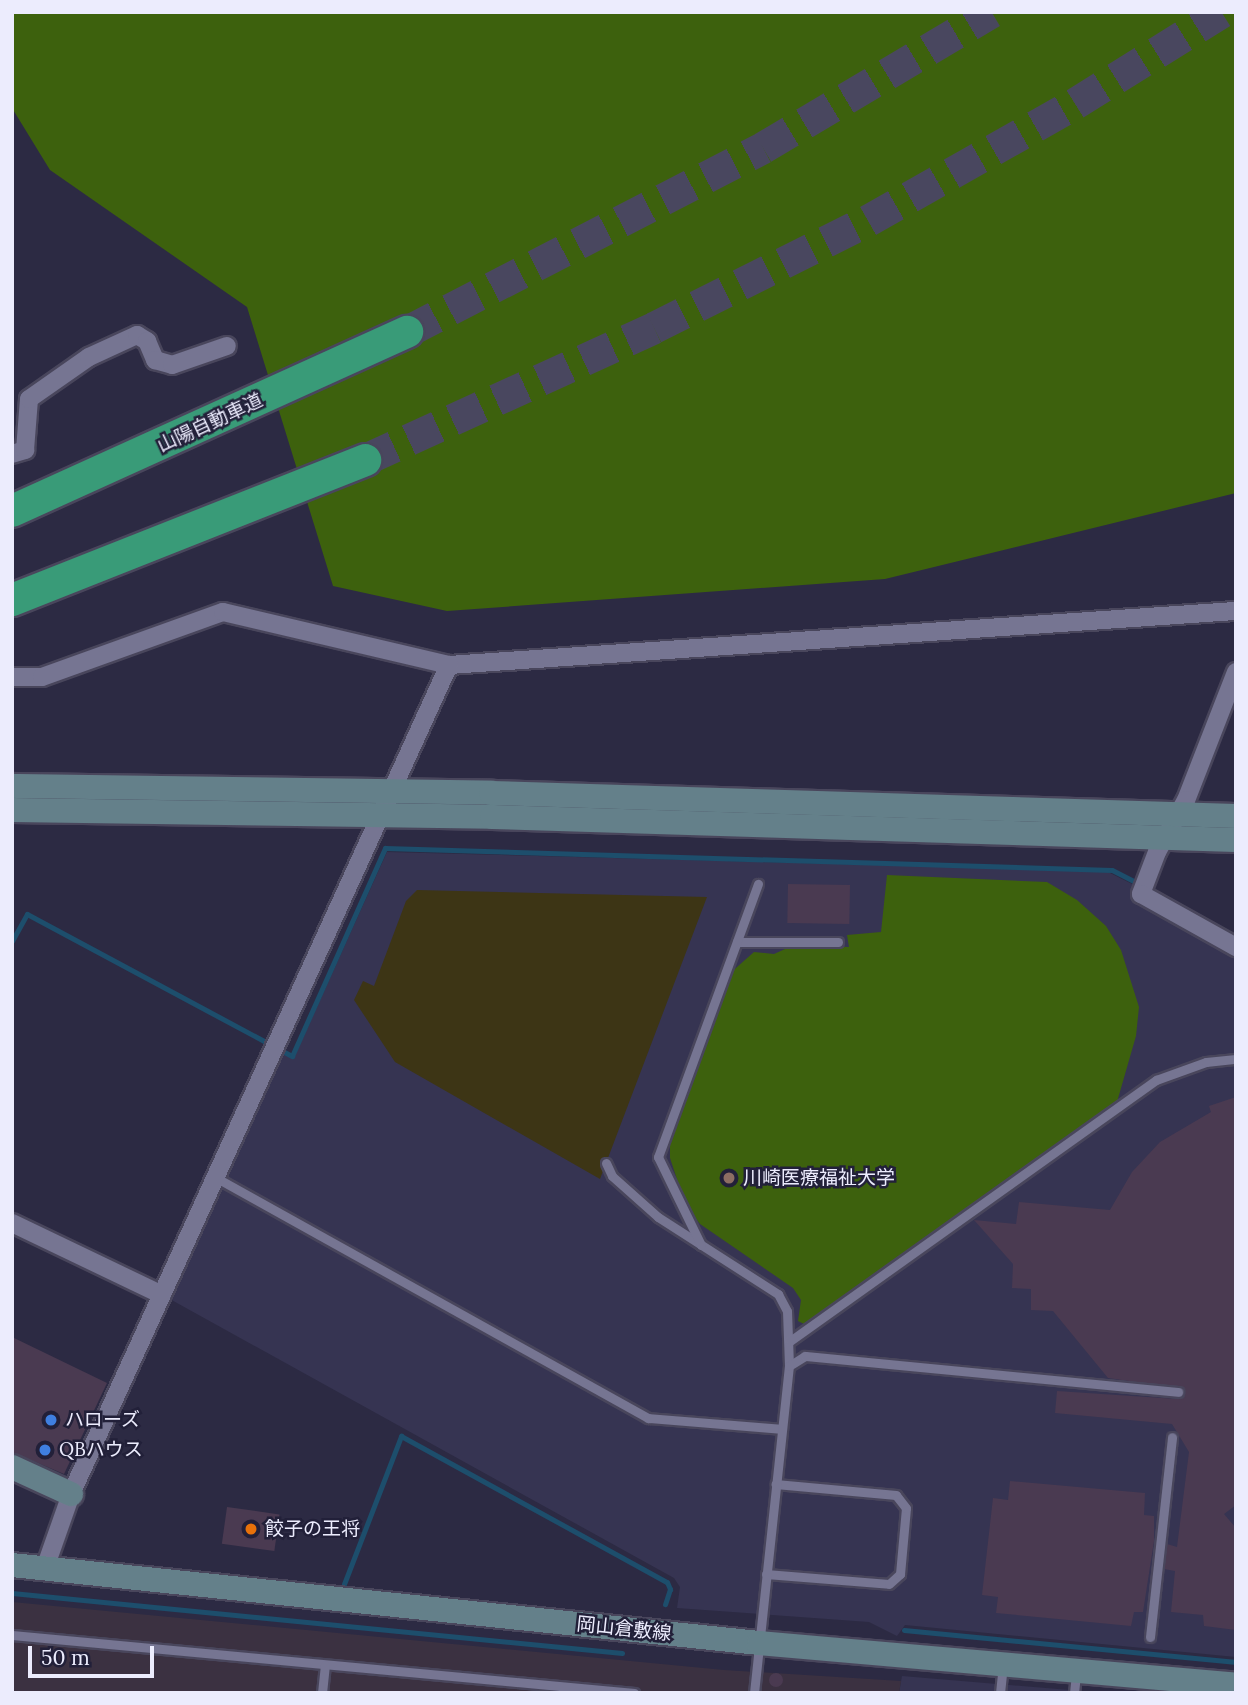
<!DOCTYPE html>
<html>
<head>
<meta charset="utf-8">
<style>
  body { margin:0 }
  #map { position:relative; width:1248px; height:1705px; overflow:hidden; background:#2c2a43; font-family:Lora,"Noto Sans JP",serif }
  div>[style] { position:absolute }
  .built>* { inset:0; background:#363452 }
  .medical>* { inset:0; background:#3b3141 }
  .green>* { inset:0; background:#3d610d }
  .sand>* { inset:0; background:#3d3515 }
  .stream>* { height:5px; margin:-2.5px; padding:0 2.5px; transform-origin:2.5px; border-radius:2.5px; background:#1d4e6c }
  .building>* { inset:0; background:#4a3a51; transform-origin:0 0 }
  .round { border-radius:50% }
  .highway-tunnel>* { height:32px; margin-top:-16px; transform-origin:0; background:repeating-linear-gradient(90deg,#49475f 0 32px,transparent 0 48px) }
  .roads { filter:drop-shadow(2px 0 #49465c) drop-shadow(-2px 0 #49465c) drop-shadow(0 2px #49465c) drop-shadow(0 -2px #49465c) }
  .lane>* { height:9px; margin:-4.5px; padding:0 4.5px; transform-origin:4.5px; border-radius:4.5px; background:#767592 }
  .street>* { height:18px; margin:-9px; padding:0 9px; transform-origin:9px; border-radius:9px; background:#767592 }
  .secondary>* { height:24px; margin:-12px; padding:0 12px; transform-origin:12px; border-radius:12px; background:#64808a }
  .highway>* { height:32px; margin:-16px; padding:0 16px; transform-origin:16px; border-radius:16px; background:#399b78 }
  .dots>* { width:19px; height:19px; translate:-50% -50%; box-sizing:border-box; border:4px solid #222039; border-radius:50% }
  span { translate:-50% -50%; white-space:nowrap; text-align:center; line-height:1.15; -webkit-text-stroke:5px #222039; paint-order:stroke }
  .street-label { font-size:19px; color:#ececfd }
  .poi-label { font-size:19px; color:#ececfd }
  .left { translate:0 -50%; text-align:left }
  .frame { position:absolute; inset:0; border:14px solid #ececfd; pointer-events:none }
  .scale { position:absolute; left:28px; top:1646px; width:126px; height:32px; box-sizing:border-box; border:4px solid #ececfd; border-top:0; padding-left:9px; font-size:21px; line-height:24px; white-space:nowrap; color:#ececfd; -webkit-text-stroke:5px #222039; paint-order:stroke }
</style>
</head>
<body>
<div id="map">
  <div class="built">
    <i style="clip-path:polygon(387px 852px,1106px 871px,1140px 888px,1236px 952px,1236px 1657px,905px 1625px,897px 1636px,869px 1622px,677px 1608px,680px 1587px,674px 1578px,168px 1298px,280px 1053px,294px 1058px)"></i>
    <i style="clip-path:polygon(902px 1676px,1106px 1693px,899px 1693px)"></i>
  </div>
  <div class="medical">
    <i style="clip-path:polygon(12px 1602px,724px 1670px,901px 1681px,899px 1693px,12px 1693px)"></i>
  </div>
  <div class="green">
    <i style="clip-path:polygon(12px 12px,1236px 12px,1236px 493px,885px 579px,447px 611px,333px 586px,247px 307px,50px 170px,12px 108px)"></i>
    <i style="clip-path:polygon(887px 875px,1047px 882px,1077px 900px,1106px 926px,1121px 950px,1139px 1007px,1136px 1036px,1117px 1102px,804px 1324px,798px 1321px,801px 1300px,793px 1288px,700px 1224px,685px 1204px,670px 1158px,670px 1137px,728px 975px,754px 952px,774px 954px,794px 945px,849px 947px,847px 935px,881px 932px)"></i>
  </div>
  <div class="sand">
    <i style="clip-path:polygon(417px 890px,707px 897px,600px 1179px,395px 1062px,354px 1000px,363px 981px,374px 986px,406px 901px)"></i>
  </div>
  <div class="stream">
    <i style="left:12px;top:941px;width:31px;rotate:-61deg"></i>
    <i style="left:27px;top:914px;width:301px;rotate:28.2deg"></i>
    <i style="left:292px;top:1056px;width:228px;rotate:-65.9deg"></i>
    <i style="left:385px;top:848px;width:727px;rotate:1.73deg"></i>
    <i style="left:1112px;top:870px;width:33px;rotate:27deg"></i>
    <i style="left:344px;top:1584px;width:159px;rotate:-68.9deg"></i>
    <i style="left:401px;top:1436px;width:303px;rotate:28.8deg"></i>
    <i style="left:667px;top:1582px;width:8px;rotate:67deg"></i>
    <i style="left:670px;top:1589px;width:16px;rotate:108deg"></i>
    <i style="left:12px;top:1593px;width:613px;rotate:5.62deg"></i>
    <i style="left:904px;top:1630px;width:334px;rotate:5.5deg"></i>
  </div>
  <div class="building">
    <i style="left:788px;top:884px;width:62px;height:39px;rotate:1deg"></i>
    <i style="clip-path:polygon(1236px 1097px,1236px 1505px,1224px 1514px,1236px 1528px,1236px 1630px,1204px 1626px,1203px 1615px,1171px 1612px,1175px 1571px,1164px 1569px,1167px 1544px,1177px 1547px,1189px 1452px,1172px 1424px,1055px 1413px,1057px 1391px,1177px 1399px,1184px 1395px,1184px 1389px,1108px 1378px,1053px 1311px,1031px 1310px,1031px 1289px,1012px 1288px,1013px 1264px,974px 1220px,1016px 1224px,1019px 1202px,1110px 1210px,1132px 1172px,1160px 1142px,1211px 1112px,1209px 1106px)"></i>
    <i style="clip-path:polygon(12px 1337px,107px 1383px,64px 1474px,12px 1452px)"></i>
    <i style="clip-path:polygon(1010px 1481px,1145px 1493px,1144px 1515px,1154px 1516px,1154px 1541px,1143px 1612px,1134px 1612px,1131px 1626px,996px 1613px,998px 1597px,982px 1595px,993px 1498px,1008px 1500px)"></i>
    <i style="left:227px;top:1507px;width:53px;height:37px;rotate:8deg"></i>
    <i class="round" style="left:769px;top:1673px;width:14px;height:14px"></i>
  </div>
  <div class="highway-tunnel">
    <i style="left:407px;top:332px;width:401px;rotate:-27.3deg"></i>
    <i style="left:763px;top:148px;width:266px;rotate:-30.7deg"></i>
    <i style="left:365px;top:460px;width:318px;rotate:-24.5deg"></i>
    <i style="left:654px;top:328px;width:239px;rotate:-26.6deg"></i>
    <i style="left:868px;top:221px;width:238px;rotate:-29.5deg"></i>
    <i style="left:1075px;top:104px;width:173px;rotate:-32deg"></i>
  </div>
  <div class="roads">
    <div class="lane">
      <i style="left:737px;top:942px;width:101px"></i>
      <i style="left:606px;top:1163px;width:14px;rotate:65deg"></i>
      <i style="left:612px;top:1176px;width:62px;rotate:41.7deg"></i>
      <i style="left:658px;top:1217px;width:143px;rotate:32.7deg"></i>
      <i style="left:778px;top:1294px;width:19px;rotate:62deg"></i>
      <i style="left:787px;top:1311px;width:55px;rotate:87.9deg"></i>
      <i style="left:215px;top:1177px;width:496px;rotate:29.1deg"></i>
      <i style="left:648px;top:1418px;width:134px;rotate:4.7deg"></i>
      <i style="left:701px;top:1245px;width:98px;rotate:-116deg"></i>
      <i style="left:658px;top:1157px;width:291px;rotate:-69.9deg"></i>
      <i style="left:790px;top:1341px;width:450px;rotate:-35.5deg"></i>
      <i style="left:1156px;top:1080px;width:53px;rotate:-19.8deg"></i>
      <i style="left:1206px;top:1062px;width:30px;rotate:-6deg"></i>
      <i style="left:766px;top:1574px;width:123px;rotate:4.6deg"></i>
      <i style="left:889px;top:1584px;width:15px;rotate:-42deg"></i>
      <i style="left:900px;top:1574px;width:66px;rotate:-84.8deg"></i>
      <i style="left:906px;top:1508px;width:16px;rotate:-128deg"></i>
      <i style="left:896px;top:1495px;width:121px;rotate:-174.8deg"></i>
      <i style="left:12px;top:1635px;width:625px;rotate:5.33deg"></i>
      <i style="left:1150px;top:1637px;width:201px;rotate:-83.7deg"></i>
      <i style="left:322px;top:1693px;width:28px;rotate:-84deg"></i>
      <i style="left:754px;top:1693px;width:329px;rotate:-83.9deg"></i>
      <i style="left:789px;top:1366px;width:19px;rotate:-32deg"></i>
      <i style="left:805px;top:1356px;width:375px;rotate:5.5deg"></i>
      <i style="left:1000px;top:1693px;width:27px;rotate:-84deg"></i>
      <i style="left:1074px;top:1693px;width:20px;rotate:-84deg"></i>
    </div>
    <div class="street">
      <i style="left:12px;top:454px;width:14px;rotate:-17deg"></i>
      <i style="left:25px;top:450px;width:51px;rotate:-85.5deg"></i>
      <i style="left:29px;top:399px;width:73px;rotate:-35deg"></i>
      <i style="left:89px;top:357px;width:53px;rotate:-24.6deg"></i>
      <i style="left:137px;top:335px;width:12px;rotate:31deg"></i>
      <i style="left:147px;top:341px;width:21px;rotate:67deg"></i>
      <i style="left:155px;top:360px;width:18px;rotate:16deg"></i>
      <i style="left:172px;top:365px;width:58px;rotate:-19.1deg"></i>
      <i style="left:1236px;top:672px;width:137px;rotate:111.3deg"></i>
      <i style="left:1186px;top:800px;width:60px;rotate:119.1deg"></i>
      <i style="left:1157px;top:852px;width:45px;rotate:110.9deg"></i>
      <i style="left:1141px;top:894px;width:109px;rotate:29.2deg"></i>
      <i style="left:12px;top:677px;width:30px"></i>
      <i style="left:42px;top:677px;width:192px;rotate:-19.8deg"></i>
      <i style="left:223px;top:612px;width:232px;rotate:13.2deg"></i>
      <i style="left:449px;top:665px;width:789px;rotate:-3.93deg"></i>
      <i style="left:12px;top:1223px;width:166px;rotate:25.6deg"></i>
      <i style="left:45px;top:1568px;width:78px;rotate:-70.6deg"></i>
      <i style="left:71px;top:1494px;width:911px;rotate:-65.49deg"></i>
    </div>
    <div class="secondary">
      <i style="left:12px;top:786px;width:479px;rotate:0.8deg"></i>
      <i style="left:491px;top:793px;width:745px;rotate:1.77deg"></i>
      <i style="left:12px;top:810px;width:480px;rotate:0.8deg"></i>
      <i style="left:492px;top:817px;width:744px;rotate:1.77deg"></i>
      <i style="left:12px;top:1467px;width:65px;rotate:24.6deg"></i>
      <i style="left:12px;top:1565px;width:751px;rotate:5.96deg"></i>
      <i style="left:759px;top:1643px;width:479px;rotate:5deg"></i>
    </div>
    <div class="highway">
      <i style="left:12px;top:511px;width:434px;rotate:-24.4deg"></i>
      <i style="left:12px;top:600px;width:380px;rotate:-21.6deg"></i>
    </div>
  </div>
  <div class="dots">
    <i style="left:729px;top:1178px;background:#8d6e63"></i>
    <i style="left:51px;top:1420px;background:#3f7fe0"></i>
    <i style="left:45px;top:1450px;background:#3f7fe0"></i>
    <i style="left:251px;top:1529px;background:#e8710a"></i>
  </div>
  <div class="street-label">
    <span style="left:210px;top:423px;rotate:-25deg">山陽自動車道</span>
    <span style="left:624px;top:1629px;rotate:6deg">岡山倉敷線</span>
  </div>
  <div class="poi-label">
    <span class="left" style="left:743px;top:1178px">川崎医療福祉大学</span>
    <span class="left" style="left:65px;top:1420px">ハローズ</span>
    <span class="left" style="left:59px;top:1450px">QBハウス</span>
    <span class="left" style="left:265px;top:1529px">餃子の王将</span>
  </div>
  <div class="frame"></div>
  <div class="scale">50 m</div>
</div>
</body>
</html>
